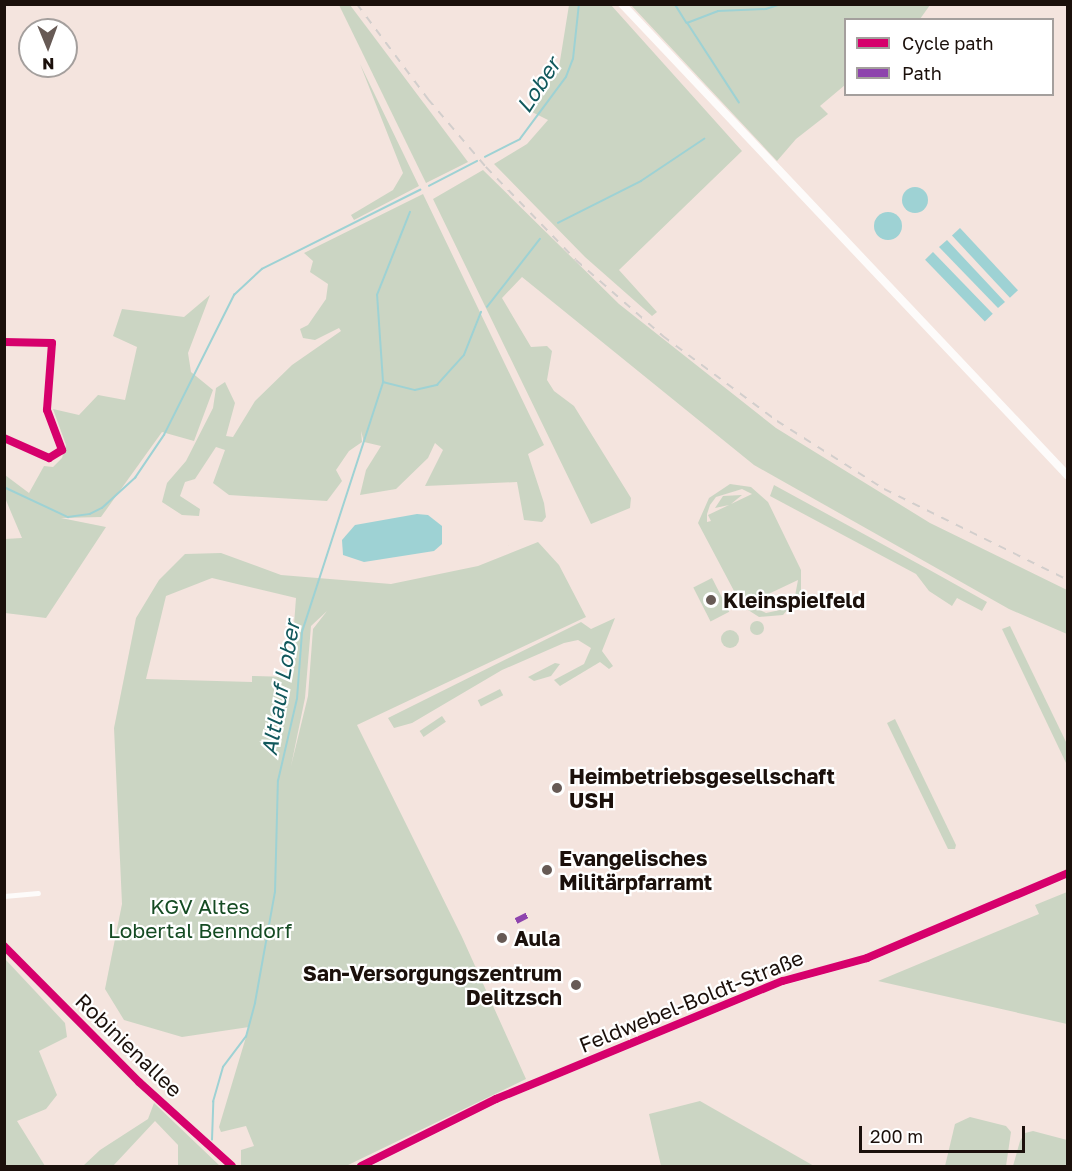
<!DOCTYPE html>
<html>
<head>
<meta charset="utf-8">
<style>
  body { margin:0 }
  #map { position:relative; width:1072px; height:1171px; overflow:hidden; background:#f4e4de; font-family:"Golos Text",sans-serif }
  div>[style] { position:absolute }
  .green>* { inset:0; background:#cbd5c3; transform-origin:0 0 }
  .round { border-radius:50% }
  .water>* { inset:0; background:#9ed2d4; transform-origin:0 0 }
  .stream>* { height:1.5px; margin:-0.75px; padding:0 0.75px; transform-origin:0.75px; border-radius:0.75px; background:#9ed2d4 }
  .street>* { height:5px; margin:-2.5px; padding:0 2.5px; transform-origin:2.5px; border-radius:2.5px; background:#fdfbfa }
  .secondary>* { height:7px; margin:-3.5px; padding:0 3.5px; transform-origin:3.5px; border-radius:3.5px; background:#fdfbfa }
  .primary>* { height:8px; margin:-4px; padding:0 4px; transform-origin:4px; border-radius:4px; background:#fdfbfa }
  .rail>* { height:1.5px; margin-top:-0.75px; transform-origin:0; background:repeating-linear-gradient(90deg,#d2cecc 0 8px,transparent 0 16px) }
  .quiet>* { height:6px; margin-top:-3px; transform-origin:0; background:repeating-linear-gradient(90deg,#8e44ad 0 12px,transparent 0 18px) }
  .cycleway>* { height:8px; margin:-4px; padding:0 4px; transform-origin:4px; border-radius:4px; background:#d6006c }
  .dots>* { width:16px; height:16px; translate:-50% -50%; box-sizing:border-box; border:3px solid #fff; border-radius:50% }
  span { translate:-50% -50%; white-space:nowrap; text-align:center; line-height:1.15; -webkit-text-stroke:4.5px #fff; paint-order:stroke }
  .poi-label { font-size:21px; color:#1b100b; font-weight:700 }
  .left { translate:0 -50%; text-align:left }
  .right { translate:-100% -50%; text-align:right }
  .park-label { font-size:21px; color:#154b23 }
  .street-label { font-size:21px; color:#1b100b }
  .water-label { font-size:22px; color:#11585c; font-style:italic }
  .frame { position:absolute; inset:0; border:6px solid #1b100b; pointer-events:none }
  .legend { position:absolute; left:844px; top:18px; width:210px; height:78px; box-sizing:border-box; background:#fff; border:2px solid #a49f9d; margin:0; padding:8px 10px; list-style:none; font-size:18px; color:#1b100b }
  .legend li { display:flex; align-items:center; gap:12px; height:30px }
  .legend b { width:30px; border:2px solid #a49f9d }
  .north { position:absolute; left:18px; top:18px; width:60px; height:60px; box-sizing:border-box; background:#fff; border:2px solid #a49f9d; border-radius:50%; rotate:179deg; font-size:16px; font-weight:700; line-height:24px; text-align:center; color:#1b100b }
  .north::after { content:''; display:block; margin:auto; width:21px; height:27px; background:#675a55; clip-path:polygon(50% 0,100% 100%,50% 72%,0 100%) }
  .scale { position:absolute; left:859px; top:1126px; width:166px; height:27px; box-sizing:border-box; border:3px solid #1b100b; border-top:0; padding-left:8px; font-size:18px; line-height:21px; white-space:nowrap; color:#1b100b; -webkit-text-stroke:4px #fff; paint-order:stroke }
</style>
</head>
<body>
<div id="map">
  <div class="green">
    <i style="clip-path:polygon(339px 5px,350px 5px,468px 162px,426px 183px)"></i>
    <i style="clip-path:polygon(569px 5px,611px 5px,742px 151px,619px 270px,657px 312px,652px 316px,585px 257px,494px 164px,527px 144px,548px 120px,532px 112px,559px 67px)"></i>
    <i style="clip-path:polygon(631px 5px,930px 5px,920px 19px,846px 20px,845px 85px,820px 106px,828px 114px,796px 139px,777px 161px)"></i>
    <i style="clip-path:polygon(360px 64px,419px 186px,354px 220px,351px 215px,393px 190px,403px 173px)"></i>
    <i style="clip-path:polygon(483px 170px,619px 304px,776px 428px,930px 523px,1067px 590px,1067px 634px,1009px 609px,754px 465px,522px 277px,502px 298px,531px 347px,547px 346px,552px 351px,547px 380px,554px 391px,574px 406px,631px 498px,630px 508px,591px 524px,433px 199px)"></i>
    <i style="clip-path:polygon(423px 194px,544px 445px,528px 454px,544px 503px,546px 517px,542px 522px,524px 520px,517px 482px,425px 486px,443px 450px,435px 443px,428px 458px,396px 489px,360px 495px,366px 470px,381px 446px,364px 442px,361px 431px,362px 442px,349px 451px,336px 470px,342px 481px,327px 501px,229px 495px,213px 483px,225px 450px,216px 447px,195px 479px,185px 482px,180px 496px,200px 509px,199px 516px,182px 515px,162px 502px,167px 483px,186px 461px,213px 408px,216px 388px,225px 382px,235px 403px,226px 436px,233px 437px,255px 401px,292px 365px,341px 331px,339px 328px,315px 340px,303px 338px,300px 329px,308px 325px,326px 299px,328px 284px,310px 272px,313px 261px,304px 253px)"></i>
    <i style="clip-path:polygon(210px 295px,188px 353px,191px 372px,213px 390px,194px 441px,162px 432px,101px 517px,61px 518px,106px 527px,46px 618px,5px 613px,5px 539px,22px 538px,5px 498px,5px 475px,29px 493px,44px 466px,53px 467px,62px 458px,66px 445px,53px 409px,79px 415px,98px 395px,125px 400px,137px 347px,113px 336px,122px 309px,184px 317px)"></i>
    <i style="clip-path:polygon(evenodd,730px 484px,751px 487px,768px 502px,801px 570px,801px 594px,783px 615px,759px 617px,742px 606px,698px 523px,709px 498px,730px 484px,742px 489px,752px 494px,731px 504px,742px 495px,723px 496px,715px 508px,729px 505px,708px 515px,711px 521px,707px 522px,707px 514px,710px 505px,716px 497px,742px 489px,730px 484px,798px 580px,795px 596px,780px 610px,766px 613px,747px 604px,798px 580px)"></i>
    <i style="clip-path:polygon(774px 485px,926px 568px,987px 602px,982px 611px,957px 598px,952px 606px,929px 591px,916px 574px,770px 496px)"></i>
    <i style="clip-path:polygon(evenodd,538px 542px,559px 565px,586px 617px,357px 725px,462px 937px,526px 1079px,346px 1166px,241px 1165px,241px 1150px,254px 1146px,246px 1126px,221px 1132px,219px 1127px,249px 1027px,182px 1037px,124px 1020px,105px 989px,122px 904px,114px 728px,136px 618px,159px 580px,185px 554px,221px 553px,281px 575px,391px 584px,478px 566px,538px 542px,212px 578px,296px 598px,290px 677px,252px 676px,252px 682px,146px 679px,166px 596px,212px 578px,538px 542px,327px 611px,313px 629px,308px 696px,291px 766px,305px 698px,311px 626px,327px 611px)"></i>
    <i style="left:712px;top:578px;width:38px;height:21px;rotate:63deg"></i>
    <i style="clip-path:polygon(615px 618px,602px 651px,613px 666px,609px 669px,600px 662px,560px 686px,554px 680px,584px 664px,591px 648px,578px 640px,564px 643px,502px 670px,412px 723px,394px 728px,388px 718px,581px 622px,591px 629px)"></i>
    <i class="round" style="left:750px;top:621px;width:14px;height:14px"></i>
    <i style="clip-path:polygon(1010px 626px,1067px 744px,1067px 765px,1002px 629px)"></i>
    <i class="round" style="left:721px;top:630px;width:18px;height:18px"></i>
    <i style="clip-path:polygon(555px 663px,560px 664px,551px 676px,534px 681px,528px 677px)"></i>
    <i style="left:500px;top:689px;width:7px;height:25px;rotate:63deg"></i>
    <i style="left:442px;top:716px;width:7px;height:27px;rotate:56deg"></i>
    <i style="clip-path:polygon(895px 719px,956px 845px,955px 849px,948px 849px,887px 723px)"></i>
    <i style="clip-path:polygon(1067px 892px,1067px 1024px,878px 981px,1039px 914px,1035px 905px)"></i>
    <i style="clip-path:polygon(5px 959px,65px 1023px,67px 1037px,39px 1051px,57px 1095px,46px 1109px,17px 1121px,45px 1166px,5px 1166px)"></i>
    <i style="clip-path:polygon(700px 1101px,814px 1166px,661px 1166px,649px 1114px)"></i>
    <i style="clip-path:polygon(154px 1103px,220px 1166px,178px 1166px,178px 1145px,155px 1121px,113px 1166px,83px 1166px,100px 1150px,148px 1119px)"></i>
    <i style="clip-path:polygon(970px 1117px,1006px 1126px,1011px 1132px,1006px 1166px,945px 1166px,955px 1124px)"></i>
    <i style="clip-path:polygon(1033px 1131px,1067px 1140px,1067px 1166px,1013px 1166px,1020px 1141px,1025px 1133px)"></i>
  </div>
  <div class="water">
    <i class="round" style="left:902px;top:187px;width:26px;height:26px"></i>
    <i class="round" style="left:874px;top:212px;width:28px;height:28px"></i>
    <i style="left:960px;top:228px;width:85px;height:11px;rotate:47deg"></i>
    <i style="clip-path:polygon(947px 240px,1005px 302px,998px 308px,939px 247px)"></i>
    <i style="left:933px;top:252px;width:86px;height:11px;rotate:46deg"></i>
    <i style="clip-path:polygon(417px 514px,428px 515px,442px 526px,442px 544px,434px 551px,364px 562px,343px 555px,342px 540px,355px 525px)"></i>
  </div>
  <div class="stream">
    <i style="left:675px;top:4px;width:22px;rotate:58deg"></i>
    <i style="left:739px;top:103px;width:95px;rotate:-123deg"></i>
    <i style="left:687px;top:23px;width:33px;rotate:-21deg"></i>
    <i style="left:718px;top:11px;width:48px;rotate:-2.4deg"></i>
    <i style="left:766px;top:9px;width:16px;rotate:-18deg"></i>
    <i style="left:485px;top:157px;width:39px;rotate:-27deg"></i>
    <i style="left:520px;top:139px;width:77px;rotate:-53.4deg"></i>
    <i style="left:566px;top:77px;width:19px;rotate:-69deg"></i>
    <i style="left:573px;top:59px;width:55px;rotate:-83.8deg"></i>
    <i style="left:429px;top:186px;width:54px;rotate:-27.5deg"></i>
    <i style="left:558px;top:223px;width:93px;rotate:-26.8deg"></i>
    <i style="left:641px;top:181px;width:76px;rotate:-33.7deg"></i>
    <i style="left:487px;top:307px;width:86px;rotate:-52.1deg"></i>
    <i style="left:383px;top:382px;width:33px;rotate:14deg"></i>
    <i style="left:415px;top:390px;width:23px;rotate:-13deg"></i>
    <i style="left:437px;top:385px;width:40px;rotate:-48deg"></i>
    <i style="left:464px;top:355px;width:46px;rotate:-68.4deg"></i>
    <i style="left:4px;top:487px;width:71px;rotate:25.1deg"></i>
    <i style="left:68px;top:517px;width:22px;rotate:-8deg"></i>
    <i style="left:90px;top:514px;width:13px;rotate:-27deg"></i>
    <i style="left:102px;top:508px;width:45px;rotate:-42.3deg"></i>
    <i style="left:135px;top:478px;width:52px;rotate:-56deg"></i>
    <i style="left:164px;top:435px;width:157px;rotate:-63.4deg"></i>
    <i style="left:234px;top:295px;width:38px;rotate:-43deg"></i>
    <i style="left:262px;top:269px;width:177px;rotate:-26.6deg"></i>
    <i style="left:212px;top:1140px;width:38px;rotate:-88deg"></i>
    <i style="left:213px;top:1102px;width:36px;rotate:-74deg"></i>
    <i style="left:223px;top:1067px;width:38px;rotate:-53deg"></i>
    <i style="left:246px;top:1037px;width:35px;rotate:-75deg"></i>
    <i style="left:255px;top:1003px;width:113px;rotate:-79.8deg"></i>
    <i style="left:275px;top:892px;width:111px;rotate:-88.5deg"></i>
    <i style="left:278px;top:781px;width:84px;rotate:-77deg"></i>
    <i style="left:297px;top:699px;width:67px;rotate:-85.7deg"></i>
    <i style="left:302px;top:632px;width:263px;rotate:-72deg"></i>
    <i style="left:383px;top:382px;width:87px;rotate:-93.9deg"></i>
    <i style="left:377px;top:295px;width:89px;rotate:-68.3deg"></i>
  </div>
  <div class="street">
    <i style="left:4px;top:342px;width:48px;rotate:1.2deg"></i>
    <i style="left:52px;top:343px;width:67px;rotate:94.3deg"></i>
    <i style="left:47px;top:410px;width:43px;rotate:69.4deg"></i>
    <i style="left:62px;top:450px;width:15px;rotate:148deg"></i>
    <i style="left:49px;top:458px;width:49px;rotate:-156deg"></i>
    <i style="left:4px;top:896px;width:34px;rotate:-5deg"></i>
  </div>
  <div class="secondary">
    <i style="left:4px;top:946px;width:192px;rotate:45.2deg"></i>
    <i style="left:139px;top:1082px;width:125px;rotate:42.1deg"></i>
    <i style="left:361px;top:1166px;width:151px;rotate:-26.4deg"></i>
    <i style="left:496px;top:1099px;width:310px;rotate:-22.4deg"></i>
    <i style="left:783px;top:981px;width:87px;rotate:-15.3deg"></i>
    <i style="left:867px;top:958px;width:218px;rotate:-22.9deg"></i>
  </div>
  <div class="primary">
    <i style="left:622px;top:4px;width:649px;rotate:46.62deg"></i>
  </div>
  <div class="rail">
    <i style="left:357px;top:4px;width:119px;rotate:53.2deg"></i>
    <i style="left:428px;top:99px;width:89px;rotate:49.5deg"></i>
    <i style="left:486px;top:167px;width:129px;rotate:45.9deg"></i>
    <i style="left:576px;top:260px;width:116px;rotate:41.1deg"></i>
    <i style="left:663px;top:336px;width:142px;rotate:36.7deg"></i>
    <i style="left:777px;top:421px;width:127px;rotate:32.4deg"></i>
    <i style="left:884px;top:489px;width:205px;rotate:26.3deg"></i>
  </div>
  <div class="quiet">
    <i style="left:516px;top:921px;width:13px;rotate:-27deg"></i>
  </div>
  <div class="cycleway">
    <i style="left:4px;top:342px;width:48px;rotate:1.2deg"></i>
    <i style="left:52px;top:343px;width:67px;rotate:94.3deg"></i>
    <i style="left:47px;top:410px;width:43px;rotate:69.4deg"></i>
    <i style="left:62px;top:450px;width:15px;rotate:148deg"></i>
    <i style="left:49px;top:458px;width:49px;rotate:-156deg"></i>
    <i style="left:4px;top:946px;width:192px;rotate:45.2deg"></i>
    <i style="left:139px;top:1082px;width:125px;rotate:42.1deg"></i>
    <i style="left:361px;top:1166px;width:151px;rotate:-26.4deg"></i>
    <i style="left:496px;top:1099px;width:310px;rotate:-22.4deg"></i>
    <i style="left:783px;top:981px;width:87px;rotate:-15.3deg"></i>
    <i style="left:867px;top:958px;width:218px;rotate:-22.9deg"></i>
  </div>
  <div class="dots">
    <i style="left:711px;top:600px;background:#675a55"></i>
    <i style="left:557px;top:788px;background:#675a55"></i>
    <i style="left:547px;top:870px;background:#675a55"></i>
    <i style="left:502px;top:938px;background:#675a55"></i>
    <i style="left:576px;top:985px;background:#675a55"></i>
  </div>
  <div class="poi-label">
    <span class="left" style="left:723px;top:600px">Kleinspielfeld</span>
    <span class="left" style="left:569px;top:788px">Heimbetriebsgesellschaft<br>USH</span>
    <span class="left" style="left:559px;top:870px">Evangelisches<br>Militärpfarramt</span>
    <span class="left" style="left:514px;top:938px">Aula</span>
    <span class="right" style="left:562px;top:985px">San-Versorgungszentrum<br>Delitzsch</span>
  </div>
  <div class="park-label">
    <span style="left:200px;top:918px">KGV Altes<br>Lobertal Benndorf</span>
  </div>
  <div class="street-label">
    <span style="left:691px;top:1001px;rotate:-22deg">Feldwebel-Boldt-Straße</span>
    <span style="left:129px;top:1045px;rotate:44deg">Robinienallee</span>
  </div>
  <div class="water-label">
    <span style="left:538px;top:85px;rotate:-57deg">Lober</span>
    <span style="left:280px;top:688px;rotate:-80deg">Altlauf Lober</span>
  </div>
  <div class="frame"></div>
  <ul class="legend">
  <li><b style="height:8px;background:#d6006c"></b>Cycle path</li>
  <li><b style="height:8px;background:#8e44ad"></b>Path</li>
  </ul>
  <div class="north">N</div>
  <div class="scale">200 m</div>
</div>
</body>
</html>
